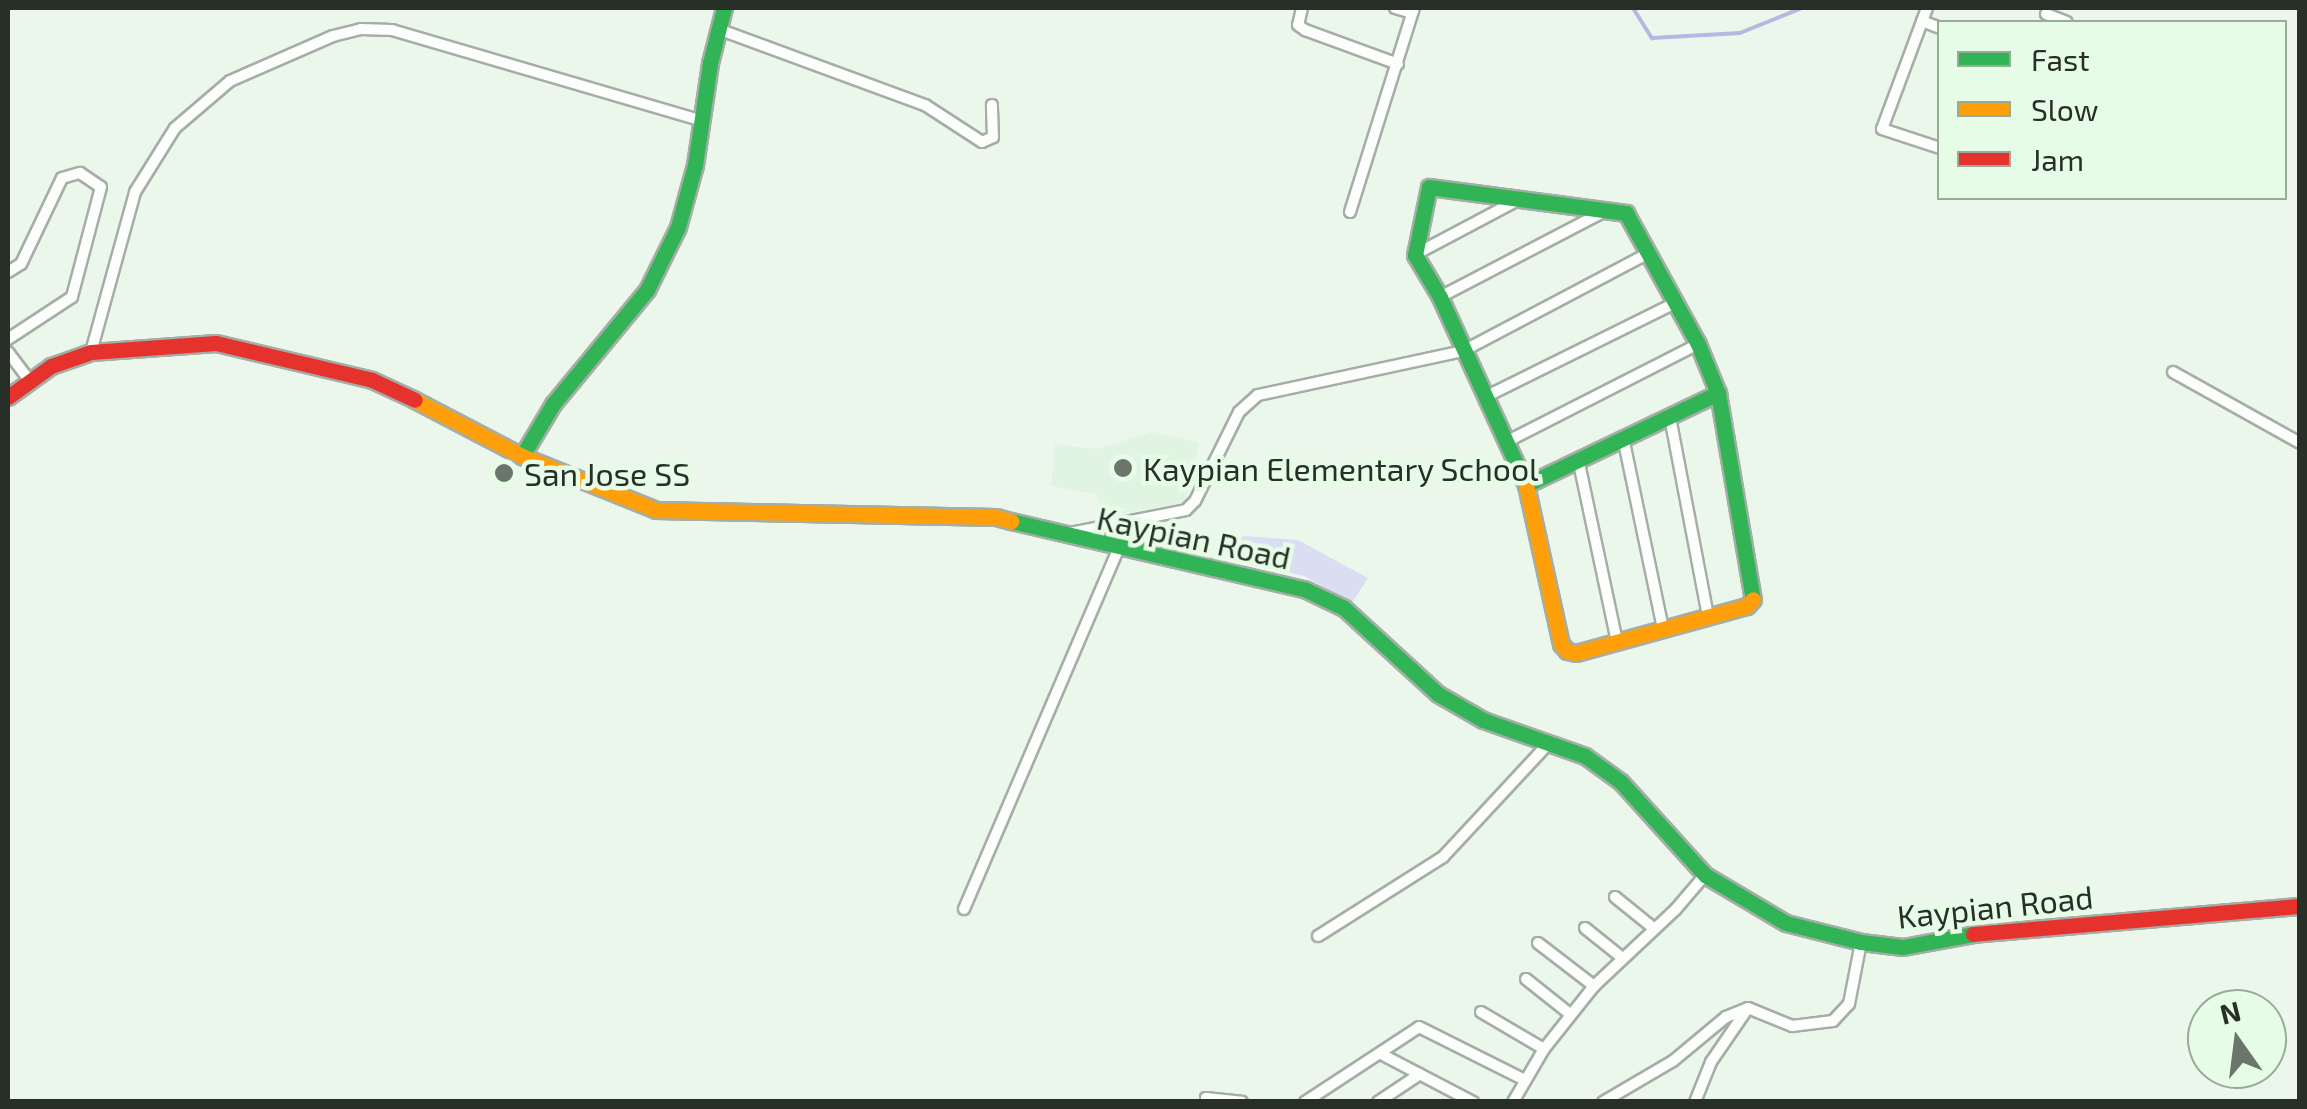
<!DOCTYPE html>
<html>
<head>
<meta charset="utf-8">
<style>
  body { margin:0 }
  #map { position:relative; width:2307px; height:1109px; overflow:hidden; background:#ecf7ec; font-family:"Exo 2",sans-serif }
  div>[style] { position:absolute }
  .built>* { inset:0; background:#e0f4e1 }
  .green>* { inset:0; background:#dadef2 }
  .stream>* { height:4px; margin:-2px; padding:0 2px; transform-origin:2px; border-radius:2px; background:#b7b7e5 }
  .roads { filter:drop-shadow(2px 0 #a5aea6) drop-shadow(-2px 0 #a5aea6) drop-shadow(0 2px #a5aea6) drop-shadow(0 -2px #a5aea6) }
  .street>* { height:10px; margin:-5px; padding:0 5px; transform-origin:5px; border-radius:5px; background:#fcfefc }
  .fast>* { height:15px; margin:-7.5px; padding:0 7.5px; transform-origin:7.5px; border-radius:7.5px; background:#30b455 }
  .slow>* { height:15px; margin:-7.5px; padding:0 7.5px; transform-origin:7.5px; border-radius:7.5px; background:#ff9f0a }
  .jam>* { height:15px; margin:-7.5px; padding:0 7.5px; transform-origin:7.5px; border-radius:7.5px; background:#e5322d }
  .dots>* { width:28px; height:28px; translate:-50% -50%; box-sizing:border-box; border:5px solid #e7fce7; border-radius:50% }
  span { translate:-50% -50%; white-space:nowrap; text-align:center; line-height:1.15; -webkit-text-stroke:9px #e7fce7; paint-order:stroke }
  .poi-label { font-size:32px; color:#272f27 }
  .left { translate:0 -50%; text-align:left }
  .street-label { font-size:32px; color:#272f27 }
  .frame { position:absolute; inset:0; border:10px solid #272f27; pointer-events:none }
  .legend { position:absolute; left:1937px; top:20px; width:350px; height:180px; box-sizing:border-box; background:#e7fce7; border:2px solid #9aaa9a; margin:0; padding:12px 18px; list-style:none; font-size:30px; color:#272f27 }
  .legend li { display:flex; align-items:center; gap:20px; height:50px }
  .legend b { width:50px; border:2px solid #9aaa9a }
  .north { position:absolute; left:2187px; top:989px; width:100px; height:100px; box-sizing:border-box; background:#e7fce7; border:2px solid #9aaa9a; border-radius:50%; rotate:346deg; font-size:28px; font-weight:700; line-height:40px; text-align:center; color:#272f27 }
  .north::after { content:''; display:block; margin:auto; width:35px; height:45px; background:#6c756c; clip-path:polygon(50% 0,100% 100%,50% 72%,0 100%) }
</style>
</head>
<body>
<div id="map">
  <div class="built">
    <i style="clip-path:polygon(1153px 432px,1199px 443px,1185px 502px,1104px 517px,1096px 494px,1051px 486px,1055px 444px,1096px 449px)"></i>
  </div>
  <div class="green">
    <i style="clip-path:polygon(1243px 536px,1298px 540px,1368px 578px,1352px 603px,1304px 576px,1226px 559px)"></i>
  </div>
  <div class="stream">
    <i style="left:1633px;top:8px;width:36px;rotate:58deg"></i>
    <i style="left:1652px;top:38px;width:88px;rotate:-3.3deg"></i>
    <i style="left:1740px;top:33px;width:67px;rotate:-22deg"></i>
  </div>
  <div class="roads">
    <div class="street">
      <i style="left:1302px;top:8px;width:17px;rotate:103deg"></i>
      <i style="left:1298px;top:25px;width:9px;rotate:36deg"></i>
      <i style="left:1305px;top:30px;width:99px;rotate:20.1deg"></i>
      <i style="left:1395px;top:8px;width:18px;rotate:16deg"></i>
      <i style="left:1927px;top:8px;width:129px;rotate:110.4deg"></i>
      <i style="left:1882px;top:129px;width:61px;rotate:18.1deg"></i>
      <i style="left:2046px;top:14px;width:22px;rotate:21deg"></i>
      <i style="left:1922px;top:21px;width:19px;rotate:21deg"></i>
      <i style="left:718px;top:29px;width:221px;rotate:20.2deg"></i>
      <i style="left:925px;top:105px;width:68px;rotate:33deg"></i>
      <i style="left:982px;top:142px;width:12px;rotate:-24deg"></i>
      <i style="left:993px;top:137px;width:32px;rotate:-92deg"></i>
      <i style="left:1350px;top:212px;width:214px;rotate:-72.6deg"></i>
      <i style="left:1416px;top:254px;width:118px;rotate:-27.9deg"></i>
      <i style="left:8px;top:272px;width:15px;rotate:-32deg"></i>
      <i style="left:21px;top:264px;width:95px;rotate:-64.5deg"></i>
      <i style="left:62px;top:178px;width:19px;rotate:-16deg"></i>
      <i style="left:80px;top:173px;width:25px;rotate:34deg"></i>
      <i style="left:101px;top:187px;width:114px;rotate:104.8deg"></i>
      <i style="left:72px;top:297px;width:77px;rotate:146.7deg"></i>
      <i style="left:1440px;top:297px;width:184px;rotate:-27.5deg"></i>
      <i style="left:8px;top:352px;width:36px;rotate:53deg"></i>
      <i style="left:91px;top:352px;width:166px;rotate:-74.6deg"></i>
      <i style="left:135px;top:192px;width:75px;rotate:-58deg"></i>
      <i style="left:175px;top:128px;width:72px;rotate:-40.5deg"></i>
      <i style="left:230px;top:81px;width:112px;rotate:-23.6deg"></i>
      <i style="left:333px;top:36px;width:29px;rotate:-14deg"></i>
      <i style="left:361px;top:29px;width:31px;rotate:2deg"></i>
      <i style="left:392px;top:30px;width:324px;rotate:16.3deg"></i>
      <i style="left:2173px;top:372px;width:145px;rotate:29.2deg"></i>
      <i style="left:1485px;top:397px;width:212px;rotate:-26.3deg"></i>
      <i style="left:1670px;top:417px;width:204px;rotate:79.2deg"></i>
      <i style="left:1506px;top:442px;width:216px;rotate:-27deg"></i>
      <i style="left:1624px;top:442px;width:191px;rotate:78.2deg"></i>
      <i style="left:1579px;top:463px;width:183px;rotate:78deg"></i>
      <i style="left:1065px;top:534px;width:123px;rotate:-11.2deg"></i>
      <i style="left:1186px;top:510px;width:13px;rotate:-45deg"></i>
      <i style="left:1195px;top:501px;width:99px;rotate:-63.7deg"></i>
      <i style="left:1239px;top:412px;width:25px;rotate:-42deg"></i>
      <i style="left:1258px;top:395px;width:210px;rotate:-12.1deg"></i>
      <i style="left:1463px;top:351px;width:208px;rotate:-27.8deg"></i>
      <i style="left:1615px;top:897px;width:48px;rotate:39deg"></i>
      <i style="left:964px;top:909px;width:393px;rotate:-66.8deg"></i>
      <i style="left:1585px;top:928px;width:45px;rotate:38.7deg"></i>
      <i style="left:1318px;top:936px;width:148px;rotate:-32.3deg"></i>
      <i style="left:1443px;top:857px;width:153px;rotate:-47.1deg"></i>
      <i style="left:1538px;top:943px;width:71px;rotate:37.5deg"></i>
      <i style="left:1526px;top:979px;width:56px;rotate:38.5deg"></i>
      <i style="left:1481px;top:1012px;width:73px;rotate:30.4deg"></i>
      <i style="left:1381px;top:1054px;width:104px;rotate:27.6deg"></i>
      <i style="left:1206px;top:1102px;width:4px;rotate:-90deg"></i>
      <i style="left:1206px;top:1098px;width:36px;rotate:6deg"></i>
      <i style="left:1305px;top:1102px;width:136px;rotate:-33.3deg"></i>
      <i style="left:1419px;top:1027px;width:119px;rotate:26.6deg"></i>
      <i style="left:1378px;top:1102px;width:50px;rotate:-33.7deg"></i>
      <i style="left:1513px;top:1102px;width:61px;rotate:-59.7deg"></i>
      <i style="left:1544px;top:1049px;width:80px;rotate:-51.6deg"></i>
      <i style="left:1594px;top:986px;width:112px;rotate:-43.2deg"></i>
      <i style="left:1676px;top:909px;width:45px;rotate:-49.5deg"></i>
      <i style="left:1603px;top:1102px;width:81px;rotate:-30.4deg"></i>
      <i style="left:1673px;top:1061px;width:69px;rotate:-39.7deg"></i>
      <i style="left:1726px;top:1017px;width:24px;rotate:-22deg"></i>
      <i style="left:1748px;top:1008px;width:48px;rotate:22.2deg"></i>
      <i style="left:1792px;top:1026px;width:41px;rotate:-7deg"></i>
      <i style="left:1833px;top:1021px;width:23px;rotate:-47deg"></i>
      <i style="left:1849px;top:1004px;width:63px;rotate:-79deg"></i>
      <i style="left:1695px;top:1102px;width:43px;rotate:-68.2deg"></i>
      <i style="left:1711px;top:1062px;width:65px;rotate:-55.6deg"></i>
    </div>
    <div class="fast">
      <i style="left:1718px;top:393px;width:213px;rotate:154.4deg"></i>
      <i style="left:1526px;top:485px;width:207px;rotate:-114.6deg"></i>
      <i style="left:1440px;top:297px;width:49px;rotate:-120.8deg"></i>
      <i style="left:1415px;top:255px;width:69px;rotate:-78.4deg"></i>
      <i style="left:1429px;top:187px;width:199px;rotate:7.5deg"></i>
      <i style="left:1626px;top:213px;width:149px;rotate:61.2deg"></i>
      <i style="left:1698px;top:344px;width:53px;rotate:67.8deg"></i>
      <i style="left:1718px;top:393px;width:209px;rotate:80.4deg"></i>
      <i style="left:522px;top:456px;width:61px;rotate:-59.2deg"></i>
      <i style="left:553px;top:404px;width:148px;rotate:-50.5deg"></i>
      <i style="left:647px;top:290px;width:70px;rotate:-63.8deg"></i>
      <i style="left:678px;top:227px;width:64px;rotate:-74.7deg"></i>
      <i style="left:695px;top:165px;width:103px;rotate:-81.6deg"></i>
      <i style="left:710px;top:63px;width:57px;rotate:-75.7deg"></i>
      <i style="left:1011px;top:521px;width:301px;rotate:13.1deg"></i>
      <i style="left:1304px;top:589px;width:44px;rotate:25.4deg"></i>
      <i style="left:1344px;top:608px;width:127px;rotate:42.5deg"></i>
      <i style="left:1438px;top:694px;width:52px;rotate:30deg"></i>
      <i style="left:1483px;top:720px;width:108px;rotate:19.4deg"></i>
      <i style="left:1585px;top:756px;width:44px;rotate:35.8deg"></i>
      <i style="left:1621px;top:782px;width:125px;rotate:47.9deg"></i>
      <i style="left:1705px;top:875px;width:94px;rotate:30.7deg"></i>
      <i style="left:1786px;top:923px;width:77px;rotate:14.2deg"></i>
      <i style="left:1861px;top:942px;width:42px;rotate:6.8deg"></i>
      <i style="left:1903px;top:947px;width:71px;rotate:-10.5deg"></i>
    </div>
    <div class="slow">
      <i style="left:415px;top:400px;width:121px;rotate:27.6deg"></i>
      <i style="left:522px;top:456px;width:144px;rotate:21.9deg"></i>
      <i style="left:656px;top:510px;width:340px;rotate:1.2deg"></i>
      <i style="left:996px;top:517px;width:16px;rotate:15deg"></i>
      <i style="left:1526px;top:485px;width:163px;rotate:77.6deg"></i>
      <i style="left:1561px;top:644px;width:9px;rotate:49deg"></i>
      <i style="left:1567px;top:651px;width:9px;rotate:13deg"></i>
      <i style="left:1576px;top:653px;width:177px;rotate:-15.4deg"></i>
      <i style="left:1747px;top:606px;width:9px;rotate:-49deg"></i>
    </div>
    <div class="jam">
      <i style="left:8px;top:397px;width:53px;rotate:-35.8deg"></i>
      <i style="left:51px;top:366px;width:42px;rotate:-19.3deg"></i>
      <i style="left:91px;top:352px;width:125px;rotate:-4.1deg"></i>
      <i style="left:216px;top:343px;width:160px;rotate:13.3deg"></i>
      <i style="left:372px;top:380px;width:47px;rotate:24.9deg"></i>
      <i style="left:1973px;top:934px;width:328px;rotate:-4.9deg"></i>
    </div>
  </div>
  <div class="dots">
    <i style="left:1123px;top:468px;background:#6c756c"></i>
    <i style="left:504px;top:473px;background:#6c756c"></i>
  </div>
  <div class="poi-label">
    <span class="left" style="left:1143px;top:468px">Kaypian Elementary School</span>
    <span class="left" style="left:524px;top:473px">San Jose SS</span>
  </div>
  <div class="street-label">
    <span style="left:1194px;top:537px;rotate:12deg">Kaypian Road</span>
    <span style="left:1995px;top:906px;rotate:-6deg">Kaypian Road</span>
  </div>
  <div class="frame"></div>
  <ul class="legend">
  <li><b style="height:12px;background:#30b455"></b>Fast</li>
  <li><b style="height:12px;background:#ff9f0a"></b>Slow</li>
  <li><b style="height:12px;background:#e5322d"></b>Jam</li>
  </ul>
  <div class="north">N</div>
</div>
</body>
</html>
